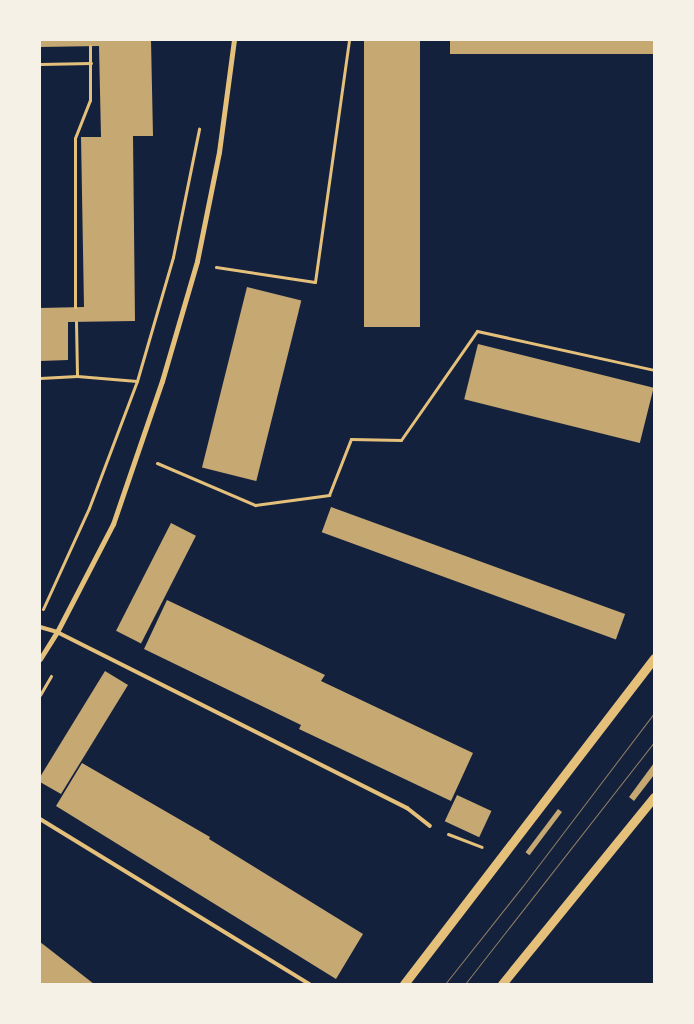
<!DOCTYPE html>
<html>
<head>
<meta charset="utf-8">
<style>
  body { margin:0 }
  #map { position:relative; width:694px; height:1024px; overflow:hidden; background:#14213d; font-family:"IBM Plex Serif",serif }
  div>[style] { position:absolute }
  .building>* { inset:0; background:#c6a872; transform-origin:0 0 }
  .path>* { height:3px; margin:-1.5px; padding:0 1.5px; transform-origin:1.5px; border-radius:1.5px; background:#e5c07b }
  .service>* { height:4px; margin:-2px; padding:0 2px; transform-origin:2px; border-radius:2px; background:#e5c07b }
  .minor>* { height:5px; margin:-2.5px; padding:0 2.5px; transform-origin:2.5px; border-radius:2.5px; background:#e5c07b }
  .tertiary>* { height:9px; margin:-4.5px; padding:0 4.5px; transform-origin:4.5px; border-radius:4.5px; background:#e5c07b }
  .tram>* { height:1px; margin:-0.5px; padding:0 0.5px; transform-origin:0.5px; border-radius:0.5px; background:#918062 }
  span { translate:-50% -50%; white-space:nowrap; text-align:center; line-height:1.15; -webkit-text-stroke:4.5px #f6f1e7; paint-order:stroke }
  .frame { position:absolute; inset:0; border:41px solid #f6f1e7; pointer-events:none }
</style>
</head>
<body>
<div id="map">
  <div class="building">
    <i style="clip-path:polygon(40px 40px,151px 40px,153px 136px,133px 136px,135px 321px,68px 322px,68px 360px,40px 361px,40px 308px,84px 307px,81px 137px,101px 137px,99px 46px,40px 47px)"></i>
    <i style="left:364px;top:40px;width:56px;height:287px"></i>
    <i style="left:450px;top:40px;width:204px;height:14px"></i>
    <i style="left:247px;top:287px;width:56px;height:186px;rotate:14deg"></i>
    <i style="left:478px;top:344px;width:181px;height:57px;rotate:14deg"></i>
    <i style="left:331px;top:507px;width:313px;height:27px;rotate:20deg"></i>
    <i style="left:171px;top:523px;width:28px;height:121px;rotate:27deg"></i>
    <i style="clip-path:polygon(167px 600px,325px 675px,321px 681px,473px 753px,451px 801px,299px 729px,301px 725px,144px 649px)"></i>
    <i style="clip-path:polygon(105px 671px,128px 685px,61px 794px,40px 782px,40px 777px)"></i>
    <i style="clip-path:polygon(82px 763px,210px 837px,209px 839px,363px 934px,336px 979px,56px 806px)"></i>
    <i style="clip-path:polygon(654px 763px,654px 775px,634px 801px,629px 797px)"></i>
    <i style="left:457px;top:795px;width:38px;height:29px;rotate:25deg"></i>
    <i style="left:558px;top:809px;width:5px;height:54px;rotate:37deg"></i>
    <i style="clip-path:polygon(40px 942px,44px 945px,94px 984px,40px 984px)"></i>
  </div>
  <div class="path">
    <i style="left:40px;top:64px;width:51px;rotate:-1.1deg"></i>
    <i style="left:216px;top:267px;width:100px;rotate:8.6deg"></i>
    <i style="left:315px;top:282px;width:244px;rotate:-82deg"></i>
    <i style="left:75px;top:307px;width:169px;rotate:-90deg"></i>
    <i style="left:75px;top:138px;width:41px;rotate:-68.5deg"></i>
    <i style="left:90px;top:100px;width:54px;rotate:-90deg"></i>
    <i style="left:76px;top:322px;width:54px;rotate:88.9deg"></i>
    <i style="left:40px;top:378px;width:37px;rotate:-3deg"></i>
    <i style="left:77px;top:376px;width:60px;rotate:4.8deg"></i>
    <i style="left:157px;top:463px;width:107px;rotate:23.2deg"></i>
    <i style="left:255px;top:505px;width:75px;rotate:-7.7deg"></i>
    <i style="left:329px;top:495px;width:60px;rotate:-68.6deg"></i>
    <i style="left:351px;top:439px;width:50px;rotate:1.1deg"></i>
    <i style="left:401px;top:440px;width:133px;rotate:-55.1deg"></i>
    <i style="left:477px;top:331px;width:181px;rotate:12.4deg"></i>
    <i style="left:43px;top:609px;width:111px;rotate:-65.5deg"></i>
    <i style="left:89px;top:508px;width:136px;rotate:-69.3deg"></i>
    <i style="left:137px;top:381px;width:129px;rotate:-73.8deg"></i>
    <i style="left:173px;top:257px;width:131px;rotate:-78.5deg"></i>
    <i style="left:40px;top:695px;width:22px;rotate:-60deg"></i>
    <i style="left:448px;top:834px;width:36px;rotate:21deg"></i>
  </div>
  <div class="service">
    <i style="left:40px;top:627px;width:18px;rotate:16deg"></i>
    <i style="left:57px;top:632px;width:392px;rotate:26.7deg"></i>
    <i style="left:407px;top:808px;width:29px;rotate:38deg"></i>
    <i style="left:40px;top:819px;width:316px;rotate:31.5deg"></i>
  </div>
  <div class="minor">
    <i style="left:40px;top:659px;width:32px;rotate:-58deg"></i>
    <i style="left:57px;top:632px;width:122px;rotate:-62.6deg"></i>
    <i style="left:113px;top:524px;width:151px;rotate:-71.1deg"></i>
    <i style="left:162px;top:381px;width:125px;rotate:-73.7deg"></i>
    <i style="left:197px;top:261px;width:111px;rotate:-78.6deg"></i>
    <i style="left:219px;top:152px;width:113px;rotate:-82.4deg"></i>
  </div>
  <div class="tertiary">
    <i style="left:404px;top:984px;width:411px;rotate:-52.5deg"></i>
    <i style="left:502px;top:984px;width:241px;rotate:-50.9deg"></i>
  </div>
  <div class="tram">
    <i style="left:445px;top:984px;width:124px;rotate:-51.6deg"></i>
    <i style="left:522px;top:887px;width:218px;rotate:-52.8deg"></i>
    <i style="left:465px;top:984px;width:307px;rotate:-52deg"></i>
  </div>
  <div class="frame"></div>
</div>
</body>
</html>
